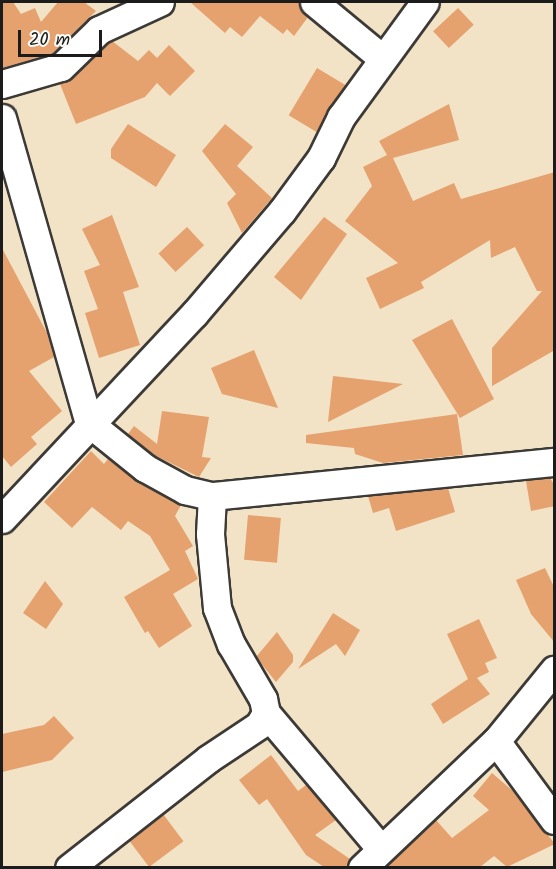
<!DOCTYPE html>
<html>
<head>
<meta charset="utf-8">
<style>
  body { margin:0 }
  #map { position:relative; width:556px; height:869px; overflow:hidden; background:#f2e3c7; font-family:Kalam,sans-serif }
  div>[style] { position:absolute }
  .building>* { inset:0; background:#e5a16e; transform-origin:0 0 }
  .roads { filter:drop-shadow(2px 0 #3c3a36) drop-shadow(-2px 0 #3c3a36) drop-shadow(0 2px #3c3a36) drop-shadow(0 -2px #3c3a36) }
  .street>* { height:27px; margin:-13.5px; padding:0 13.5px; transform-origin:13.5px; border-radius:13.5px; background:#fff }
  span { translate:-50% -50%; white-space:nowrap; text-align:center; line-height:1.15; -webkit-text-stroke:4.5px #fdfcf7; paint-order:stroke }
  .frame { position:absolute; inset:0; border:3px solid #1c1c1c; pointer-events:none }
  .scale { position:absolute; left:18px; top:30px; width:84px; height:27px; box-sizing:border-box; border:3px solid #1c1c1c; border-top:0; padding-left:8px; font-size:18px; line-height:21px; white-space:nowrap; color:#1c1c1c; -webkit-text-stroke:4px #fdfcf7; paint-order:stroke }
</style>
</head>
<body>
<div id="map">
  <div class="building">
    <i style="clip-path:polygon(2px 2px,13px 2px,21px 14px,35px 8px,41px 22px,58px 2px,84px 2px,96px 11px,53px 53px,2px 68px)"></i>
    <i style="clip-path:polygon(190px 2px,299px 2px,308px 17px,294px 36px,287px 29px,283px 34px,260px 16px,242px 37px,230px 27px,225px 33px)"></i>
    <i style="left:458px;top:8px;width:23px;height:34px;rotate:47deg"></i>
    <i style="clip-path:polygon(112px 41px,138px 61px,149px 50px,157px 58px,169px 45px,195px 71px,170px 96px,157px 83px,145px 97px,76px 124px,60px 84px,72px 78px)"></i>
    <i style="left:317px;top:68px;width:33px;height:55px;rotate:31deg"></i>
    <i style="clip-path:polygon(449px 104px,459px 140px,393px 158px,413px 201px,454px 183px,461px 199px,555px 172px,555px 350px,492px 386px,492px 348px,542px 291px,537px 291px,515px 247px,491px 258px,490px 240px,421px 282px,424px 288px,380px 309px,366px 278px,398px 263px,345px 221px,372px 186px,363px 167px,387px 155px,379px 141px)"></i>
    <i style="clip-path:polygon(128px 124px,176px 155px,156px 187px,111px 158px,111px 149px)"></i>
    <i style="clip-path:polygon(225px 124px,253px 147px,237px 166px,272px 198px,242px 233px,227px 203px,236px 194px,202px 151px)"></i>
    <i style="clip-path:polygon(112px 215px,139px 287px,123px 292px,140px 345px,99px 358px,85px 313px,98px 309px,84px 271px,100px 265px,82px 229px)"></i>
    <i style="clip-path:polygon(324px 217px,347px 234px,301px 300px,274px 277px)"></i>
    <i style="left:187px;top:227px;width:25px;height:39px;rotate:47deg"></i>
    <i style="clip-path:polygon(2px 248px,47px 333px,54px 357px,29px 371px,62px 411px,31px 437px,37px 444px,11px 467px,2px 456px)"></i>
    <i style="clip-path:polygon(452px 319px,494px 399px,460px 418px,412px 340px)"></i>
    <i style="clip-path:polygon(254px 350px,278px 408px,222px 394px,211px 368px)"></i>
    <i style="clip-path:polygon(333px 376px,403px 384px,328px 422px)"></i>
    <i style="clip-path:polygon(162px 411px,209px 417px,202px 457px,211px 458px,199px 477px,154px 455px,128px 434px,134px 426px,157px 444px)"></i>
    <i style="clip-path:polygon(457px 414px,463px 455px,383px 463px,355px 454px,354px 448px,306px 443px,306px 435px)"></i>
    <i style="clip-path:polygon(91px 451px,104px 464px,108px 459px,137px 482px,181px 505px,175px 516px,193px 546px,185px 551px,198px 579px,173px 594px,192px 626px,159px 648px,148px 631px,145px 633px,124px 597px,170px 570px,150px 536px,128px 521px,121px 530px,92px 507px,72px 528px,44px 502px)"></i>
    <i style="clip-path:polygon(550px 478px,555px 486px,555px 506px,531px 511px,526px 481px)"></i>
    <i style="clip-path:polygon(448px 488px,455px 512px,396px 531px,389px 508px,373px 513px,368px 496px)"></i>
    <i style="left:248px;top:515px;width:33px;height:45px;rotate:5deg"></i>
    <i style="clip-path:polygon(545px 568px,555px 589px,555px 643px,531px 614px,516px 580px)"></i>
    <i style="clip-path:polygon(45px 581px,63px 604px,46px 629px,23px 613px)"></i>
    <i style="clip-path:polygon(333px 613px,360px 630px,345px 656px,336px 644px,298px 669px)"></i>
    <i style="clip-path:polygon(479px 619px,497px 658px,485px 663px,489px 672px,477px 678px,490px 694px,443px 724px,431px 704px,468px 679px,447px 634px)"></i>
    <i style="clip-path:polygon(277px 632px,293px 655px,293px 662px,276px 682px,256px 657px)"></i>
    <i style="clip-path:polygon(54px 716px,74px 738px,52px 760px,2px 772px,2px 734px,44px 725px)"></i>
    <i style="clip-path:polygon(271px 755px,298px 791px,306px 785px,336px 820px,315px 835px,350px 859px,347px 867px,324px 867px,306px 855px,267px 799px,259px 805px,239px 780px)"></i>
    <i style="clip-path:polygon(492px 773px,513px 791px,555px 844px,507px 867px,494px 856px,480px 867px,385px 867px,436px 820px,452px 838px,489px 810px,473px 796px)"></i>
    <i style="left:163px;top:814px;width:34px;height:43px;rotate:53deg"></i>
  </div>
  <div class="roads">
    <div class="street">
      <i style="left:314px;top:2px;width:88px;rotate:39.5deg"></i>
      <i style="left:2px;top:84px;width:61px;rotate:-16.1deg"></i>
      <i style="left:61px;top:67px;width:53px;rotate:-44.2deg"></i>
      <i style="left:99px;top:30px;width:67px;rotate:-24.7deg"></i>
      <i style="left:2px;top:118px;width:317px;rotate:74.1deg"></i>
      <i style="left:89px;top:423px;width:72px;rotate:38.8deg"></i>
      <i style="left:145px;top:468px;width:46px;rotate:28.8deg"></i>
      <i style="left:185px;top:490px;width:28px;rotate:13deg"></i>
      <i style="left:212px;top:496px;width:344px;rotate:-5.7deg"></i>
      <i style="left:212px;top:496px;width:38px;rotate:93deg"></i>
      <i style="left:210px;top:534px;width:74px;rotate:84.6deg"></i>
      <i style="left:217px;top:608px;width:39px;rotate:69deg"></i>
      <i style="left:231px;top:644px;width:64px;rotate:59.8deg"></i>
      <i style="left:263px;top:699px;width:14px;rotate:78deg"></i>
      <i style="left:266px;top:713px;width:178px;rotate:49.8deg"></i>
      <i style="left:2px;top:519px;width:281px;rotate:-46.9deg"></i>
      <i style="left:194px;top:314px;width:135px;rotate:-49.5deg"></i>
      <i style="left:282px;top:211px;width:66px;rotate:-53.7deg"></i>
      <i style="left:321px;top:158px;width:46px;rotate:-64deg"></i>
      <i style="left:341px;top:117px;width:142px;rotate:-53.9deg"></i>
      <i style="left:496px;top:741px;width:98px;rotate:53.7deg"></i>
      <i style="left:69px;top:868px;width:177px;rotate:-38.1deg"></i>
      <i style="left:208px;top:759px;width:61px;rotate:-33.7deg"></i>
      <i style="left:259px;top:725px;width:14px;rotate:-60deg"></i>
      <i style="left:362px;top:868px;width:185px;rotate:-43.5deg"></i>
      <i style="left:496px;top:741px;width:92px;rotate:-50.8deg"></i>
    </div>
  </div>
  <div class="frame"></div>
  <div class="scale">20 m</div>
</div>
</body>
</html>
